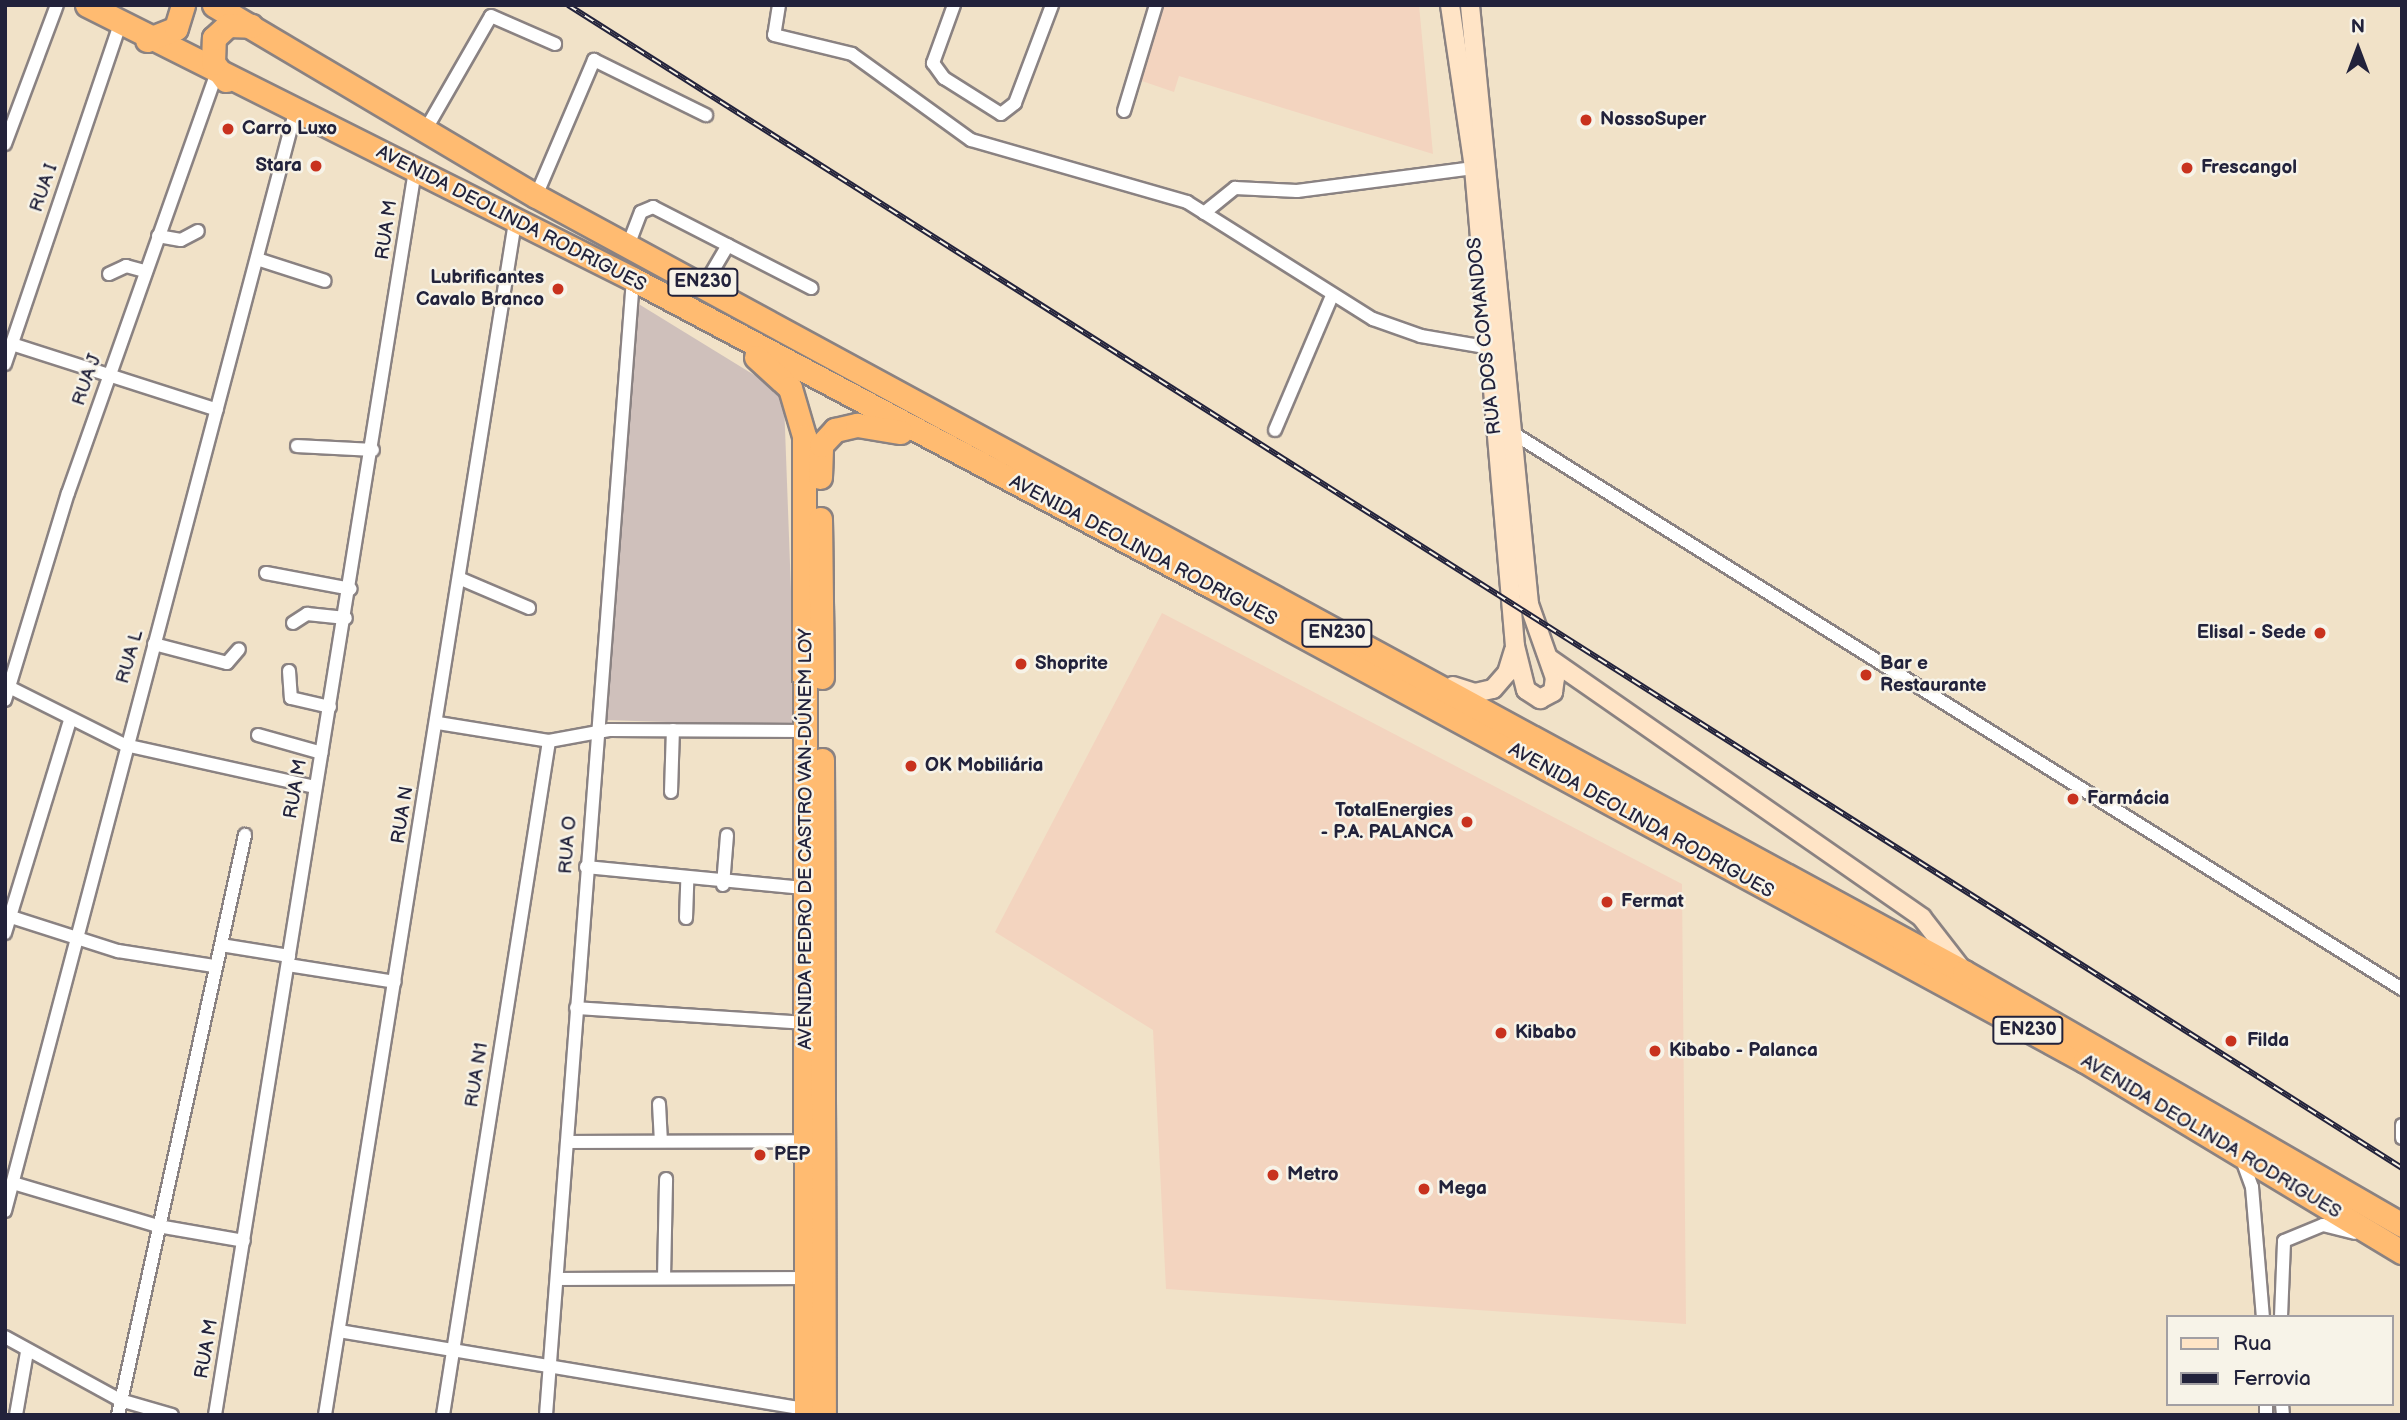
<!DOCTYPE html>
<html>
<head>
<meta charset="utf-8">
<style>
  body { margin:0 }
  #map { position:relative; width:2407px; height:1420px; overflow:hidden; background:#f1e2c8; font-family:"Balsamiq Sans",sans-serif }
  div>[style] { position:absolute }
  .built>* { inset:0; background:#f3d4bf }
  .industrial>* { inset:0; background:#cfc0bb }
  .roads { filter:drop-shadow(2px 0 #8a8282) drop-shadow(-2px 0 #8a8282) drop-shadow(0 2px #8a8282) drop-shadow(0 -2px #8a8282) }
  .street>* { height:12px; margin:-6px; padding:0 6px; transform-origin:6px; border-radius:6px; background:#fff }
  .secondary>* { height:18px; margin:-9px; padding:0 9px; transform-origin:9px; border-radius:9px; background:#ffe4c6 }
  .highway>* { height:23px; margin:-11.5px; padding:0 11.5px; transform-origin:11.5px; border-radius:11.5px; background:#ffbb71 }
  .rail>* { height:6px; margin-top:-3px; transform-origin:0; background:repeating-linear-gradient(90deg,#f7f3e8 0 10px,#22223b 0 20px); box-sizing:border-box; border-block:2px solid #22223b }
  .dots>* { width:19px; height:19px; translate:-50% -50%; box-sizing:border-box; border:4px solid #f7f3e8; border-radius:50% }
  span { translate:-50% -50%; white-space:nowrap; text-align:center; line-height:1.15; -webkit-text-stroke:5px #f7f3e8; paint-order:stroke }
  .shield-label span { padding:2px 5px; background:#f7f3e8; border:2px solid; border-radius:5px; -webkit-text-stroke-width:0 }
  .shield-label { font-size:18px; color:#22223b; font-weight:700 }
  .poi-label { font-size:19px; color:#22223b; font-weight:700 }
  .left { translate:0 -50%; text-align:left }
  .right { translate:-100% -50%; text-align:right }
  .street-label { font-size:19px; color:#22223b }
  .frame { position:absolute; inset:0; border:7px solid #22223b; pointer-events:none }
  .legend { position:absolute; left:2166px; top:1315px; width:228px; height:91px; box-sizing:border-box; background:#f7f3e8; border:2px solid #a29fa3; margin:0; padding:9px 12px; list-style:none; font-size:21px; color:#22223b }
  .legend li { display:flex; align-items:center; gap:14px; height:35px }
  .legend b { width:35px; border:2px solid #a29fa3 }
  .north { position:absolute; left:2323px; top:14px; width:70px; height:70px; -webkit-text-stroke:5px #f7f3e8; paint-order:stroke; rotate:0deg; font-size:19px; font-weight:700; line-height:28px; text-align:center; color:#22223b }
  .north::after { content:''; display:block; margin:auto; width:24px; height:32px; background:#22223b; clip-path:polygon(50% 0,100% 100%,50% 72%,0 100%) }
</style>
</head>
<body>
<div id="map">
  <div class="built">
    <i style="clip-path:polygon(1164px 5px,1419px 5px,1433px 154px,1179px 76px,1174px 92px,1139px 80px)"></i>
    <i style="clip-path:polygon(1162px 613px,1682px 884px,1686px 1324px,1166px 1289px,1153px 1030px,995px 932px)"></i>
  </div>
  <div class="industrial">
    <i style="clip-path:polygon(637px 303px,764px 381px,784px 402px,796px 726px,603px 720px)"></i>
  </div>
  <div class="roads">
    <div class="street">
      <i style="left:779px;top:5px;width:30px;rotate:99deg"></i>
      <i style="left:774px;top:35px;width:80px;rotate:13.7deg"></i>
      <i style="left:852px;top:54px;width:147px;rotate:35.9deg"></i>
      <i style="left:971px;top:140px;width:225px;rotate:16deg"></i>
      <i style="left:1187px;top:202px;width:220px;rotate:32.2deg"></i>
      <i style="left:1373px;top:319px;width:51px;rotate:19.5deg"></i>
      <i style="left:1421px;top:336px;width:71px;rotate:9.7deg"></i>
      <i style="left:954px;top:5px;width:62px;rotate:109.9deg"></i>
      <i style="left:933px;top:63px;width:19px;rotate:54deg"></i>
      <i style="left:944px;top:78px;width:67px;rotate:32.3deg"></i>
      <i style="left:1001px;top:114px;width:18px;rotate:-38deg"></i>
      <i style="left:1015px;top:103px;width:105px;rotate:-69.3deg"></i>
      <i style="left:1124px;top:111px;width:111px;rotate:-73.2deg"></i>
      <i style="left:426px;top:129px;width:130px;rotate:-60.1deg"></i>
      <i style="left:491px;top:16px;width:70px;rotate:23.6deg"></i>
      <i style="left:5px;top:144px;width:148px;rotate:-69.5deg"></i>
      <i style="left:536px;top:196px;width:148px;rotate:-66.9deg"></i>
      <i style="left:594px;top:60px;width:125px;rotate:26.2deg"></i>
      <i style="left:1204px;top:213px;width:40px;rotate:-39deg"></i>
      <i style="left:1235px;top:188px;width:62px;rotate:2.8deg"></i>
      <i style="left:1297px;top:191px;width:178px;rotate:-7.4deg"></i>
      <i style="left:158px;top:236px;width:23px;rotate:10deg"></i>
      <i style="left:181px;top:240px;width:19px;rotate:-28deg"></i>
      <i style="left:629px;top:243px;width:33px;rotate:-69deg"></i>
      <i style="left:641px;top:212px;width:13px;rotate:-23deg"></i>
      <i style="left:653px;top:207px;width:178px;rotate:27.1deg"></i>
      <i style="left:257px;top:259px;width:71px;rotate:17.9deg"></i>
      <i style="left:109px;top:274px;width:19px;rotate:-25deg"></i>
      <i style="left:126px;top:266px;width:20px;rotate:15deg"></i>
      <i style="left:705px;top:284px;width:45px;rotate:-59.5deg"></i>
      <i style="left:12px;top:344px;width:215px;rotate:17.8deg"></i>
      <i style="left:5px;top:364px;width:358px;rotate:-71.3deg"></i>
      <i style="left:1275px;top:430px;width:143px;rotate:-67deg"></i>
      <i style="left:1516px;top:435px;width:1045px;rotate:32.02deg"></i>
      <i style="left:297px;top:446px;width:76px;rotate:3deg"></i>
      <i style="left:266px;top:573px;width:86px;rotate:10.7deg"></i>
      <i style="left:461px;top:579px;width:74px;rotate:23.1deg"></i>
      <i style="left:293px;top:623px;width:17px;rotate:-33deg"></i>
      <i style="left:307px;top:614px;width:39px;rotate:6deg"></i>
      <i style="left:154px;top:644px;width:75px;rotate:14.6deg"></i>
      <i style="left:227px;top:663px;width:18px;rotate:-49deg"></i>
      <i style="left:289px;top:671px;width:27px;rotate:86deg"></i>
      <i style="left:291px;top:698px;width:40px;rotate:13deg"></i>
      <i style="left:5px;top:685px;width:134px;rotate:26.6deg"></i>
      <i style="left:125px;top:745px;width:195px;rotate:12.5deg"></i>
      <i style="left:5px;top:700px;width:216px;rotate:-73.1deg"></i>
      <i style="left:68px;top:493px;width:443px;rotate:-70.5deg"></i>
      <i style="left:438px;top:723px;width:112px;rotate:9.2deg"></i>
      <i style="left:549px;top:741px;width:61px;rotate:-10.4deg"></i>
      <i style="left:609px;top:730px;width:198px;rotate:0.3deg"></i>
      <i style="left:258px;top:735px;width:66px;rotate:15.7deg"></i>
      <i style="left:671px;top:792px;width:62px;rotate:-88.2deg"></i>
      <i style="left:586px;top:867px;width:221px;rotate:5.5deg"></i>
      <i style="left:723px;top:885px;width:50px;rotate:-85.4deg"></i>
      <i style="left:5px;top:915px;width:119px;rotate:17.7deg"></i>
      <i style="left:118px;top:951px;width:97px;rotate:8.9deg"></i>
      <i style="left:686px;top:918px;width:38px;rotate:-88deg"></i>
      <i style="left:5px;top:933px;width:223px;rotate:-73deg"></i>
      <i style="left:221px;top:945px;width:69px;rotate:9.2deg"></i>
      <i style="left:288px;top:965px;width:108px;rotate:9deg"></i>
      <i style="left:576px;top:1008px;width:229px;rotate:3.7deg"></i>
      <i style="left:659px;top:1104px;width:36px;rotate:87deg"></i>
      <i style="left:2402px;top:1125px;width:13px;rotate:90deg"></i>
      <i style="left:567px;top:1142px;width:239px;rotate:-0.2deg"></i>
      <i style="left:2241px;top:1157px;width:32px;rotate:70deg"></i>
      <i style="left:2252px;top:1187px;width:130px;rotate:85.2deg"></i>
      <i style="left:13px;top:1183px;width:151px;rotate:16.5deg"></i>
      <i style="left:158px;top:1226px;width:87px;rotate:9.9deg"></i>
      <i style="left:5px;top:1211px;width:1136px;rotate:-75.21deg"></i>
      <i style="left:664px;top:1278px;width:99px;rotate:-88.8deg"></i>
      <i style="left:558px;top:1279px;width:248px;rotate:-0.2deg"></i>
      <i style="left:2281px;top:1317px;width:76px;rotate:-87.7deg"></i>
      <i style="left:2284px;top:1241px;width:42px;rotate:-22.3deg"></i>
      <i style="left:2323px;top:1225px;width:32px;rotate:14deg"></i>
      <i style="left:339px;top:1331px;width:473px;rotate:9.5deg"></i>
      <i style="left:5px;top:1337px;width:131px;rotate:28.7deg"></i>
      <i style="left:120px;top:1400px;width:54px;rotate:16.1deg"></i>
      <i style="left:2266px;top:1404px;width:11px;rotate:90deg"></i>
      <i style="left:2282px;top:1404px;width:11px;rotate:85deg"></i>
      <i style="left:16px;top:1415px;width:64px;rotate:-80.1deg"></i>
      <i style="left:118px;top:1415px;width:594px;rotate:-77.65deg"></i>
      <i style="left:215px;top:1415px;width:1261px;rotate:-80.87deg"></i>
      <i style="left:325px;top:1415px;width:1208px;rotate:-80.95deg"></i>
      <i style="left:443px;top:1415px;width:682px;rotate:-81.06deg"></i>
      <i style="left:546px;top:1415px;width:1139px;rotate:-85.62deg"></i>
    </div>
    <div class="secondary">
      <i style="left:1450px;top:5px;width:165px;rotate:81.6deg"></i>
      <i style="left:1474px;top:168px;width:480px;rotate:85.1deg"></i>
      <i style="left:1515px;top:646px;width:45px;rotate:76deg"></i>
      <i style="left:1526px;top:690px;width:17px;rotate:33deg"></i>
      <i style="left:1540px;top:699px;width:15px;rotate:-28deg"></i>
      <i style="left:1553px;top:692px;width:14px;rotate:-82deg"></i>
      <i style="left:1555px;top:678px;width:78px;rotate:-109.4deg"></i>
      <i style="left:1529px;top:604px;width:602px;rotate:-95.63deg"></i>
      <i style="left:1550px;top:659px;width:453px;rotate:34.8deg"></i>
      <i style="left:1922px;top:918px;width:68px;rotate:52.1deg"></i>
      <i style="left:1453px;top:686px;width:23px;rotate:18deg"></i>
      <i style="left:1475px;top:693px;width:18px;rotate:-13deg"></i>
      <i style="left:1493px;top:689px;width:21px;rotate:-49deg"></i>
      <i style="left:1507px;top:673px;width:24px;rotate:-73deg"></i>
    </div>
    <div class="highway">
      <i style="left:87px;top:5px;width:611px;rotate:26.65deg"></i>
      <i style="left:633px;top:279px;width:654px;rotate:27.97deg"></i>
      <i style="left:1211px;top:586px;width:995px;rotate:28.52deg"></i>
      <i style="left:2085px;top:1061px;width:370px;rotate:31.1deg"></i>
      <i style="left:214px;top:5px;width:374px;rotate:30.7deg"></i>
      <i style="left:536px;top:196px;width:1625px;rotate:28.52deg"></i>
      <i style="left:1964px;top:972px;width:506px;rotate:30.01deg"></i>
      <i style="left:147px;top:40px;width:31px;rotate:-22deg"></i>
      <i style="left:176px;top:28px;width:24px;rotate:-73deg"></i>
      <i style="left:226px;top:80px;width:21px;rotate:-127deg"></i>
      <i style="left:213px;top:63px;width:25px;rotate:-88deg"></i>
      <i style="left:214px;top:38px;width:19px;rotate:-43deg"></i>
      <i style="left:228px;top:25px;width:23px;rotate:2deg"></i>
      <i style="left:756px;top:357px;width:46px;rotate:42.4deg"></i>
      <i style="left:790px;top:388px;width:50px;rotate:73.7deg"></i>
      <i style="left:804px;top:436px;width:979px;rotate:89.88deg"></i>
      <i style="left:820px;top:477px;width:32px;rotate:-88deg"></i>
      <i style="left:821px;top:445px;width:21px;rotate:-47deg"></i>
      <i style="left:835px;top:430px;width:23px;rotate:-13deg"></i>
      <i style="left:857px;top:425px;width:44px;rotate:9.2deg"></i>
      <i style="left:820px;top:519px;width:158px;rotate:89.3deg"></i>
      <i style="left:822px;top:760px;width:655px;rotate:89.83deg"></i>
    </div>
  </div>
  <div class="rail">
    <i style="left:568px;top:5px;width:2172px;rotate:32.38deg"></i>
  </div>
  <div class="dots">
    <i style="left:1586px;top:120px;background:#c8321e"></i>
    <i style="left:228px;top:129px;background:#c8321e"></i>
    <i style="left:316px;top:166px;background:#c8321e"></i>
    <i style="left:2187px;top:168px;background:#c8321e"></i>
    <i style="left:558px;top:289px;background:#c8321e"></i>
    <i style="left:2320px;top:633px;background:#c8321e"></i>
    <i style="left:1021px;top:664px;background:#c8321e"></i>
    <i style="left:1866px;top:675px;background:#c8321e"></i>
    <i style="left:911px;top:766px;background:#c8321e"></i>
    <i style="left:2073px;top:799px;background:#c8321e"></i>
    <i style="left:1467px;top:822px;background:#c8321e"></i>
    <i style="left:1607px;top:902px;background:#c8321e"></i>
    <i style="left:1501px;top:1033px;background:#c8321e"></i>
    <i style="left:2231px;top:1041px;background:#c8321e"></i>
    <i style="left:1655px;top:1051px;background:#c8321e"></i>
    <i style="left:760px;top:1155px;background:#c8321e"></i>
    <i style="left:1273px;top:1175px;background:#c8321e"></i>
    <i style="left:1424px;top:1189px;background:#c8321e"></i>
  </div>
  <div class="shield-label">
    <span style="left:703px;top:282px">EN230</span>
    <span style="left:1337px;top:633px">EN230</span>
    <span style="left:2028px;top:1030px">EN230</span>
  </div>
  <div class="poi-label">
    <span class="left" style="left:1600px;top:120px">NossoSuper</span>
    <span class="left" style="left:242px;top:129px">Carro Luxo</span>
    <span class="right" style="left:302px;top:166px">Stara</span>
    <span class="left" style="left:2201px;top:168px">Frescangol</span>
    <span class="right" style="left:544px;top:289px">Lubrificantes<br>Cavalo Branco</span>
    <span class="right" style="left:2306px;top:633px">Elisal - Sede</span>
    <span class="left" style="left:1035px;top:664px">Shoprite</span>
    <span class="left" style="left:1880px;top:675px">Bar e<br>Restaurante</span>
    <span class="left" style="left:925px;top:766px">OK Mobiliária</span>
    <span class="left" style="left:2087px;top:799px">Farmácia</span>
    <span class="right" style="left:1453px;top:822px">TotalEnergies<br>- P.A. PALANCA</span>
    <span class="left" style="left:1621px;top:902px">Fermat</span>
    <span class="left" style="left:1515px;top:1033px">Kibabo</span>
    <span class="left" style="left:2247px;top:1041px">Filda</span>
    <span class="left" style="left:1669px;top:1051px">Kibabo - Palanca</span>
    <span class="left" style="left:774px;top:1155px">PEP</span>
    <span class="left" style="left:1287px;top:1175px">Metro</span>
    <span class="left" style="left:1438px;top:1189px">Mega</span>
  </div>
  <div class="street-label">
    <span style="left:44px;top:188px;rotate:-71deg">RUA I</span>
    <span style="left:511px;top:219px;rotate:27deg">AVENIDA DEOLINDA RODRIGUES</span>
    <span style="left:387px;top:230px;rotate:-82deg">RUA M</span>
    <span style="left:1485px;top:336px;rotate:-96deg">RUA DOS COMANDOS</span>
    <span style="left:87px;top:380px;rotate:-71deg">RUA J</span>
    <span style="left:1143px;top:551px;rotate:28deg">AVENIDA DEOLINDA RODRIGUES</span>
    <span style="left:130px;top:657px;rotate:-74deg">RUA L</span>
    <span style="left:296px;top:789px;rotate:-80deg">RUA M</span>
    <span style="left:403px;top:815px;rotate:-81deg">RUA N</span>
    <span style="left:1641px;top:821px;rotate:29deg">AVENIDA DEOLINDA RODRIGUES</span>
    <span style="left:806px;top:839px;rotate:-90deg">AVENIDA PEDRO DE CASTRO VAN-DÚNEM LOY</span>
    <span style="left:568px;top:845px;rotate:-86deg">RUA O</span>
    <span style="left:477px;top:1075px;rotate:-81deg">RUA N1</span>
    <span style="left:2211px;top:1137px;rotate:31deg">AVENIDA DEOLINDA RODRIGUES</span>
    <span style="left:207px;top:1349px;rotate:-80deg">RUA M</span>
  </div>
  <div class="frame"></div>
  <ul class="legend">
  <li><b style="height:9px;background:#ffe4c6"></b>Rua</li>
  <li><b style="height:9px;background:#22223b"></b>Ferrovia</li>
  </ul>
  <div class="north">N</div>
</div>
</body>
</html>
